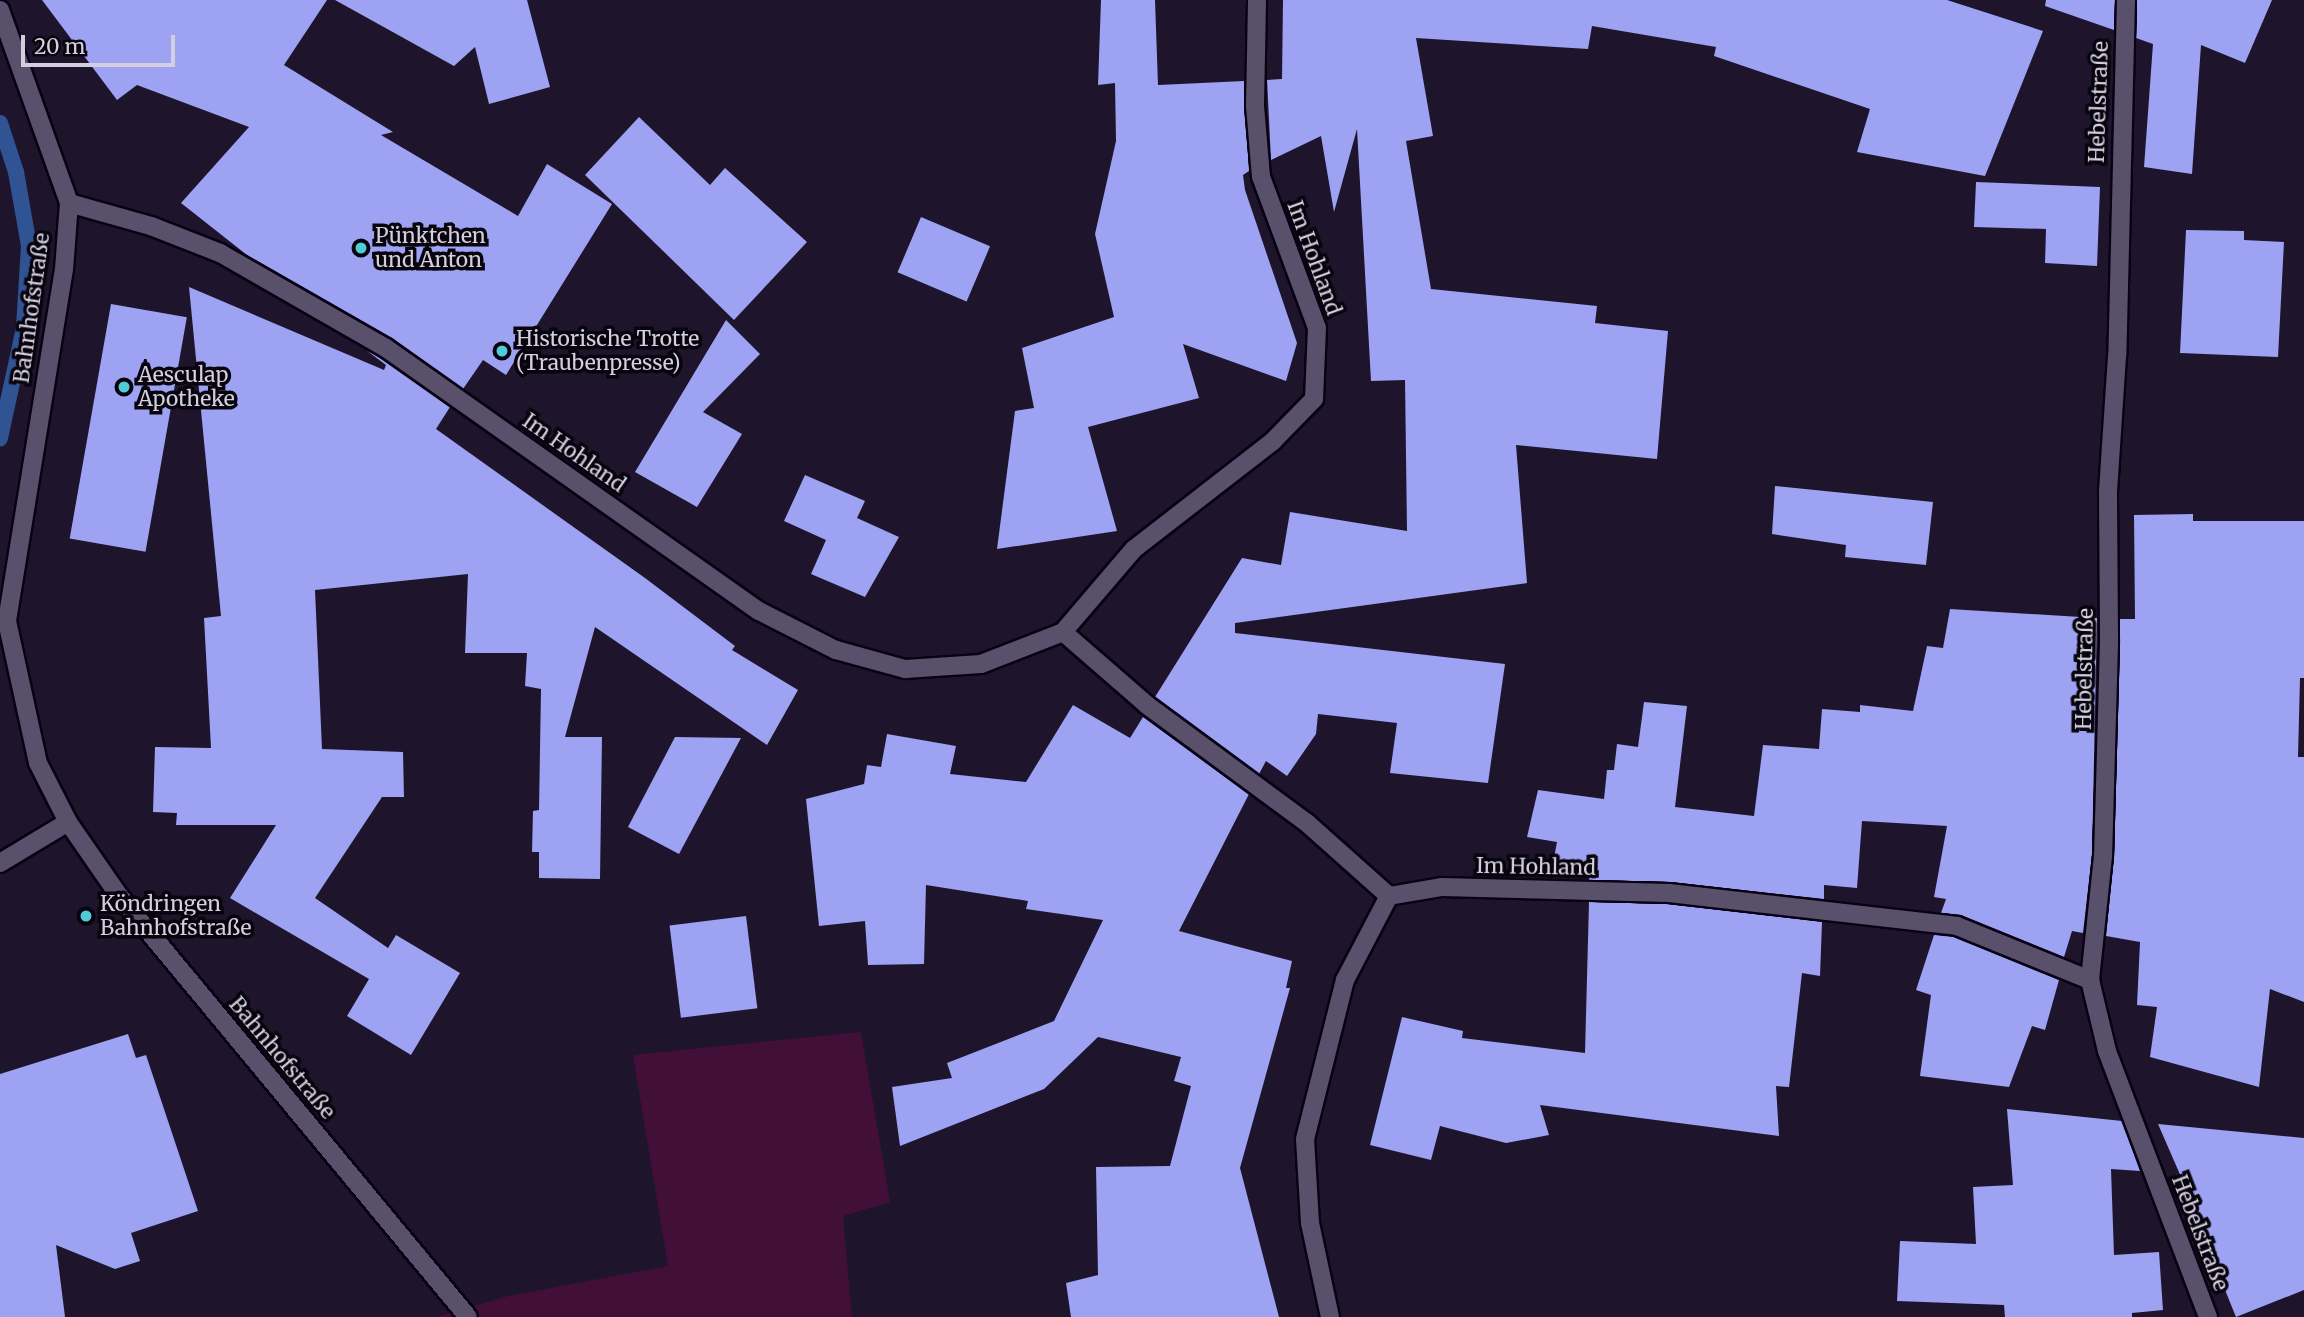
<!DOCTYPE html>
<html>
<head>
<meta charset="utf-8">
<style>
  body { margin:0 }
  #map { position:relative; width:2304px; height:1317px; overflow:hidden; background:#1e152d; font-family:Merriweather,serif }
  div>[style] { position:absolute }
  .green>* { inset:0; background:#410f37 }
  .stream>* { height:16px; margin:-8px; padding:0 8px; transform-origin:8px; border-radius:8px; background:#305394 }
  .building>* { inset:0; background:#9da2f2; transform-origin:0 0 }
  .roads { filter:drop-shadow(2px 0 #080214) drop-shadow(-2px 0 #080214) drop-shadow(0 2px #080214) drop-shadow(0 -2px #080214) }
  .minor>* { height:18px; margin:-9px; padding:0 9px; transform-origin:9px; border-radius:9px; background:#59506c }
  .dots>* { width:19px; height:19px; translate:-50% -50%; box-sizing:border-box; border:4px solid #07040d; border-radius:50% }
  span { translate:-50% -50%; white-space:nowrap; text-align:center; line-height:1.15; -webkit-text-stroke:7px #07040d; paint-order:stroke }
  .street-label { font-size:21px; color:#d4cfdf }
  .poi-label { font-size:21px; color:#d4cfdf }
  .left { translate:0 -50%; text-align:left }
  .scale { position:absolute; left:21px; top:35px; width:154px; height:32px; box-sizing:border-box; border:4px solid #d4cfdf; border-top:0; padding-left:9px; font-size:21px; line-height:24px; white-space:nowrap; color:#d4cfdf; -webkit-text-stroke:5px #07040d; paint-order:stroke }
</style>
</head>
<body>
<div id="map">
  <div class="green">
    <i style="clip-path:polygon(861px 1032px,890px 1202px,843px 1216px,852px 1317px,436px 1317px,508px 1296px,668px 1266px,633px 1055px)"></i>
  </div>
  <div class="stream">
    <i style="left:0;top:123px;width:52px;rotate:71.9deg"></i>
    <i style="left:16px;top:172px;width:75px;rotate:80deg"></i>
    <i style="left:29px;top:246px;width:82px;rotate:93.5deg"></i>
    <i style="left:24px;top:328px;width:113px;rotate:102.3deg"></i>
  </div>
  <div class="building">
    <i style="clip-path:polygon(42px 0,327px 0,284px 65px,393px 132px,381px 135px,518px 216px,547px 164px,612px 204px,506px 375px,483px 360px,463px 389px,392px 338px,247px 255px,181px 203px,249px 127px,137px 85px,117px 100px)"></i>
    <i style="clip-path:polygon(335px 0,527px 0,550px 87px,489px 104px,475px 47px,454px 66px)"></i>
    <i style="clip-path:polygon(1101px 0,1155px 0,1158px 85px,1244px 81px,1249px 171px,1243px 175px,1245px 190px,1297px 343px,1286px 381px,1183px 344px,1199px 398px,1088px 427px,1117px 531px,997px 549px,1015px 411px,1034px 408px,1022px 348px,1114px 317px,1095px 234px,1116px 141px,1115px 83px,1098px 85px)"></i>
    <i style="clip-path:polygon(1283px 0,1947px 0,2043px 31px,1985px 176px,1857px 152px,1870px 109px,1714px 56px,1716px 47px,1592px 26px,1588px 49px,1416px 38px,1433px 136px,1406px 141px,1431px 289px,1597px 306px,1595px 323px,1668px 331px,1657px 459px,1516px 445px,1527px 583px,1235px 623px,1235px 633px,1505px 664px,1488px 783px,1390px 773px,1397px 723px,1318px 714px,1316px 734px,1287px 776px,1266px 761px,1259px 774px,1155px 697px,1242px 558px,1281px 565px,1290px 512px,1407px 531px,1405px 380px,1371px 381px,1357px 129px,1334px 212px,1321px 136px,1271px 160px,1267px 80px,1282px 79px)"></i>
    <i style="clip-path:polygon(2046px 0,2115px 0,2114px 30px,2045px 6px)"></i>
    <i style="clip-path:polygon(2137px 0,2272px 0,2245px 63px,2201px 45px,2192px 174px,2144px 167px,2153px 44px,2136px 38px)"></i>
    <i style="clip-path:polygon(639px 117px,710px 185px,725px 168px,807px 242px,734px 320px,585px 175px)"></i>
    <i style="clip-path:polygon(1976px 182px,2100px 187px,2097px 266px,2045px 263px,2046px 229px,1974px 227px)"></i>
    <i style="left:921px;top:217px;width:75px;height:60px;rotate:23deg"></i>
    <i style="clip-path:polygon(2186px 230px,2244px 231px,2244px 240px,2284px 242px,2278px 357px,2180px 353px)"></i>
    <i style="clip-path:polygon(189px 287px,384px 370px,386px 365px,366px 350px,380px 358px,450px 407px,436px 429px,645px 578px,735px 646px,732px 650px,798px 690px,767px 745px,595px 627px,565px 737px,602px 737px,600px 879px,539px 878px,539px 852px,532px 852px,533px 811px,539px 810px,541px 689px,525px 686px,527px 653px,465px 653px,468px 574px,315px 590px,322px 749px,403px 752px,404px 797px,382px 797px,315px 898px,388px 948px,396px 935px,460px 973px,411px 1055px,347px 1016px,369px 979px,230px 898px,276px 825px,176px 825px,177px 813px,153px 812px,155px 747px,211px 748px,204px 618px,221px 616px)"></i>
    <i style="left:111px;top:304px;width:77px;height:238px;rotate:10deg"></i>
    <i style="clip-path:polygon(726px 320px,760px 354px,703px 412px,742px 434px,697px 507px,635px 472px)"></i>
    <i style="clip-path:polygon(805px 475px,865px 501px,857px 518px,899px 537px,865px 597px,811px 574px,826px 540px,784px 521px)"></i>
    <i style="clip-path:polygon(1775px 486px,1933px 502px,1926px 565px,1845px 557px,1846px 545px,1772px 534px)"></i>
    <i style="clip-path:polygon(2193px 514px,2193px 521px,2304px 521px,2304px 678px,2300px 678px,2298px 757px,2304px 757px,2304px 1002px,2270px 989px,2259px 1087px,2150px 1057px,2157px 1007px,2137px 1005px,2140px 942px,2106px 936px,2114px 856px,2120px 619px,2135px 619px,2134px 515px)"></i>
    <i style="clip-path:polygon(1950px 609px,2097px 618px,2092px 855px,2083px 933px,2072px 931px,2064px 957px,1961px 915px,1941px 913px,1946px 899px,1934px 897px,1947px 826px,1862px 821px,1857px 888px,1824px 885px,1824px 899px,1670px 882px,1589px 880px,1589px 872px,1552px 868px,1557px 842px,1527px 837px,1538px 790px,1604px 799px,1607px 770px,1614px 770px,1617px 744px,1638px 747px,1644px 702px,1687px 706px,1675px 807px,1754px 816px,1763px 745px,1819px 749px,1822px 709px,1860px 712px,1860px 705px,1913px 711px,1927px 646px,1943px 648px)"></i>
    <i style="clip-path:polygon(1073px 705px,1130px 738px,1143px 717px,1249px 794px,1179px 931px,1292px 961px,1286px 988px,1290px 988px,1240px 1168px,1279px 1317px,1071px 1317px,1066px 1283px,1098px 1275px,1096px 1167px,1170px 1166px,1191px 1086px,1174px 1081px,1181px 1057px,1098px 1037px,1044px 1089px,900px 1146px,892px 1087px,952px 1078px,947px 1063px,1054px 1021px,1103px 920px,1026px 909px,1028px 901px,926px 885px,924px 964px,868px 965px,865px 921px,819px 926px,806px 799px,864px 784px,867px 765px,881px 767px,887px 734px,956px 746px,950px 774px,1026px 782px)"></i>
    <i style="clip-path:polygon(675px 737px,741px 738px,679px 854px,628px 827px)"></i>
    <i style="clip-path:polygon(1589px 902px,1668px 904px,1822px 922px,1820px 976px,1802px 973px,1789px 1087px,1776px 1086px,1779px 1136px,1540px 1105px,1549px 1135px,1506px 1143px,1440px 1126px,1431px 1160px,1370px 1145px,1402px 1017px,1463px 1031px,1462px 1038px,1585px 1053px)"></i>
    <i style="left:746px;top:916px;width:93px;height:77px;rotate:83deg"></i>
    <i style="clip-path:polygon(1934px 935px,1954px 937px,2059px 980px,2045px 1030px,2032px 1026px,2009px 1087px,1920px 1076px,1931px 995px,1916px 990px)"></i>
    <i style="clip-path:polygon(128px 1034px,136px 1058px,146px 1055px,198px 1211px,131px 1233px,140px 1261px,115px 1269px,56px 1245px,65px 1317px,0 1317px,0 1074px)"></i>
    <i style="clip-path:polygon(2007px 1109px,2122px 1121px,2140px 1171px,2111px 1169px,2114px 1255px,2159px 1252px,2163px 1310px,2132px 1313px,2132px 1317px,2005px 1317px,2004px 1305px,1897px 1301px,1900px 1241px,1976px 1244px,1973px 1187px,2013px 1185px)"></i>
    <i style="clip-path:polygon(2158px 1124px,2304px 1138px,2304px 1290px,2236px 1317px,2208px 1248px,2212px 1248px)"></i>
  </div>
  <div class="roads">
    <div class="minor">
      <i style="left:2126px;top:0;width:356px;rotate:91.4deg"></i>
      <i style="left:2117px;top:356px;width:137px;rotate:93.8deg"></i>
      <i style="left:2108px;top:493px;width:150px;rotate:89.6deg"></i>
      <i style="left:2109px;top:643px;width:213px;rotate:91.6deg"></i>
      <i style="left:2103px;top:856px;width:125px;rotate:96deg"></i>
      <i style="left:2090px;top:980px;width:73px;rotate:76.5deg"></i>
      <i style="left:2107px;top:1051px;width:285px;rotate:69.2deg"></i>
      <i style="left:0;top:10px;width:205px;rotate:70.3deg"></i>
      <i style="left:69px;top:203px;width:66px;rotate:94.3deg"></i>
      <i style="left:64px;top:269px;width:357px;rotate:99.2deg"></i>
      <i style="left:7px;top:621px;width:145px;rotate:77.7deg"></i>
      <i style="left:38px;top:763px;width:66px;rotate:63deg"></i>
      <i style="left:68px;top:822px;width:91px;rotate:55.3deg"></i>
      <i style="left:120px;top:897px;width:545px;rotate:50.36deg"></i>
      <i style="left:69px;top:203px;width:85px;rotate:15.7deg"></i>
      <i style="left:151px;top:226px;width:74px;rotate:21.4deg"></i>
      <i style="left:220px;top:253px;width:191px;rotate:29.8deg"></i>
      <i style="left:386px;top:348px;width:456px;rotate:35.2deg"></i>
      <i style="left:759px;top:611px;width:86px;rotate:26.9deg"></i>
      <i style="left:836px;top:650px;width:72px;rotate:15.4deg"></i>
      <i style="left:905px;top:669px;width:76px;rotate:-3.8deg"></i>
      <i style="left:981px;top:664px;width:88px;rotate:-21.3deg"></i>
      <i style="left:1063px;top:632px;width:109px;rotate:-49.5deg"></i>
      <i style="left:1134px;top:549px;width:176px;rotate:-37.8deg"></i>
      <i style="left:1273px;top:441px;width:59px;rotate:-45.7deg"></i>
      <i style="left:1314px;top:399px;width:71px;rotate:-87.6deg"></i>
      <i style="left:1317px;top:328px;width:161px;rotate:-110.3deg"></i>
      <i style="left:1261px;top:177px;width:71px;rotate:-94.8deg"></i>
      <i style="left:1255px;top:106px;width:106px;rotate:-88.9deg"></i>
      <i style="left:1063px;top:632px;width:111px;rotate:41deg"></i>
      <i style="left:1147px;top:705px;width:199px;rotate:36.4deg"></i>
      <i style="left:1307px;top:823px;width:110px;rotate:41.7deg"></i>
      <i style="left:1389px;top:896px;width:54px;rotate:-9.6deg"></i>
      <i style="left:1442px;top:887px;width:227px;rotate:1.5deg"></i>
      <i style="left:1669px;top:893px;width:290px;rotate:6.5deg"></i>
      <i style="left:1957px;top:926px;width:144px;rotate:22.1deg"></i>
      <i style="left:0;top:863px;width:79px;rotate:-31.1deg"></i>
      <i style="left:1330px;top:1317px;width:96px;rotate:-102deg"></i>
      <i style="left:1310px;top:1223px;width:84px;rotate:-93.4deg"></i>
      <i style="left:1305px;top:1139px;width:164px;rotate:-75.9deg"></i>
      <i style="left:1345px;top:980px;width:95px;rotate:-62.4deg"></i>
    </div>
  </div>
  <div class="dots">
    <i style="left:361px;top:248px;background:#52cbd8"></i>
    <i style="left:502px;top:351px;background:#52cbd8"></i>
    <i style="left:124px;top:387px;background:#52cbd8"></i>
    <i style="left:86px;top:916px;background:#52cbd8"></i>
  </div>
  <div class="street-label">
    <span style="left:2099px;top:102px;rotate:-88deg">Hebelstraße</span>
    <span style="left:1314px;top:258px;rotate:70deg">Im Hohland</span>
    <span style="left:32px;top:308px;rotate:-82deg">Bahnhofstraße</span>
    <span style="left:574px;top:453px;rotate:35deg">Im Hohland</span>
    <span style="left:2085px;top:669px;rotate:-89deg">Hebelstraße</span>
    <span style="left:1536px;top:867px;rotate:1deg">Im Hohland</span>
    <span style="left:282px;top:1058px;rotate:50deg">Bahnhofstraße</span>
    <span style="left:2200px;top:1233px;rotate:69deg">Hebelstraße</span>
  </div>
  <div class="poi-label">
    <span class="left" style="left:375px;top:248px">Pünktchen<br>und Anton</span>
    <span class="left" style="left:516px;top:351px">Historische Trotte<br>(Traubenpresse)</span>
    <span class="left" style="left:138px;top:387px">Aesculap<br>Apotheke</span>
    <span class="left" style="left:100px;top:916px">Köndringen<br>Bahnhofstraße</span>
  </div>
  <div class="scale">20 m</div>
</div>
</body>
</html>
